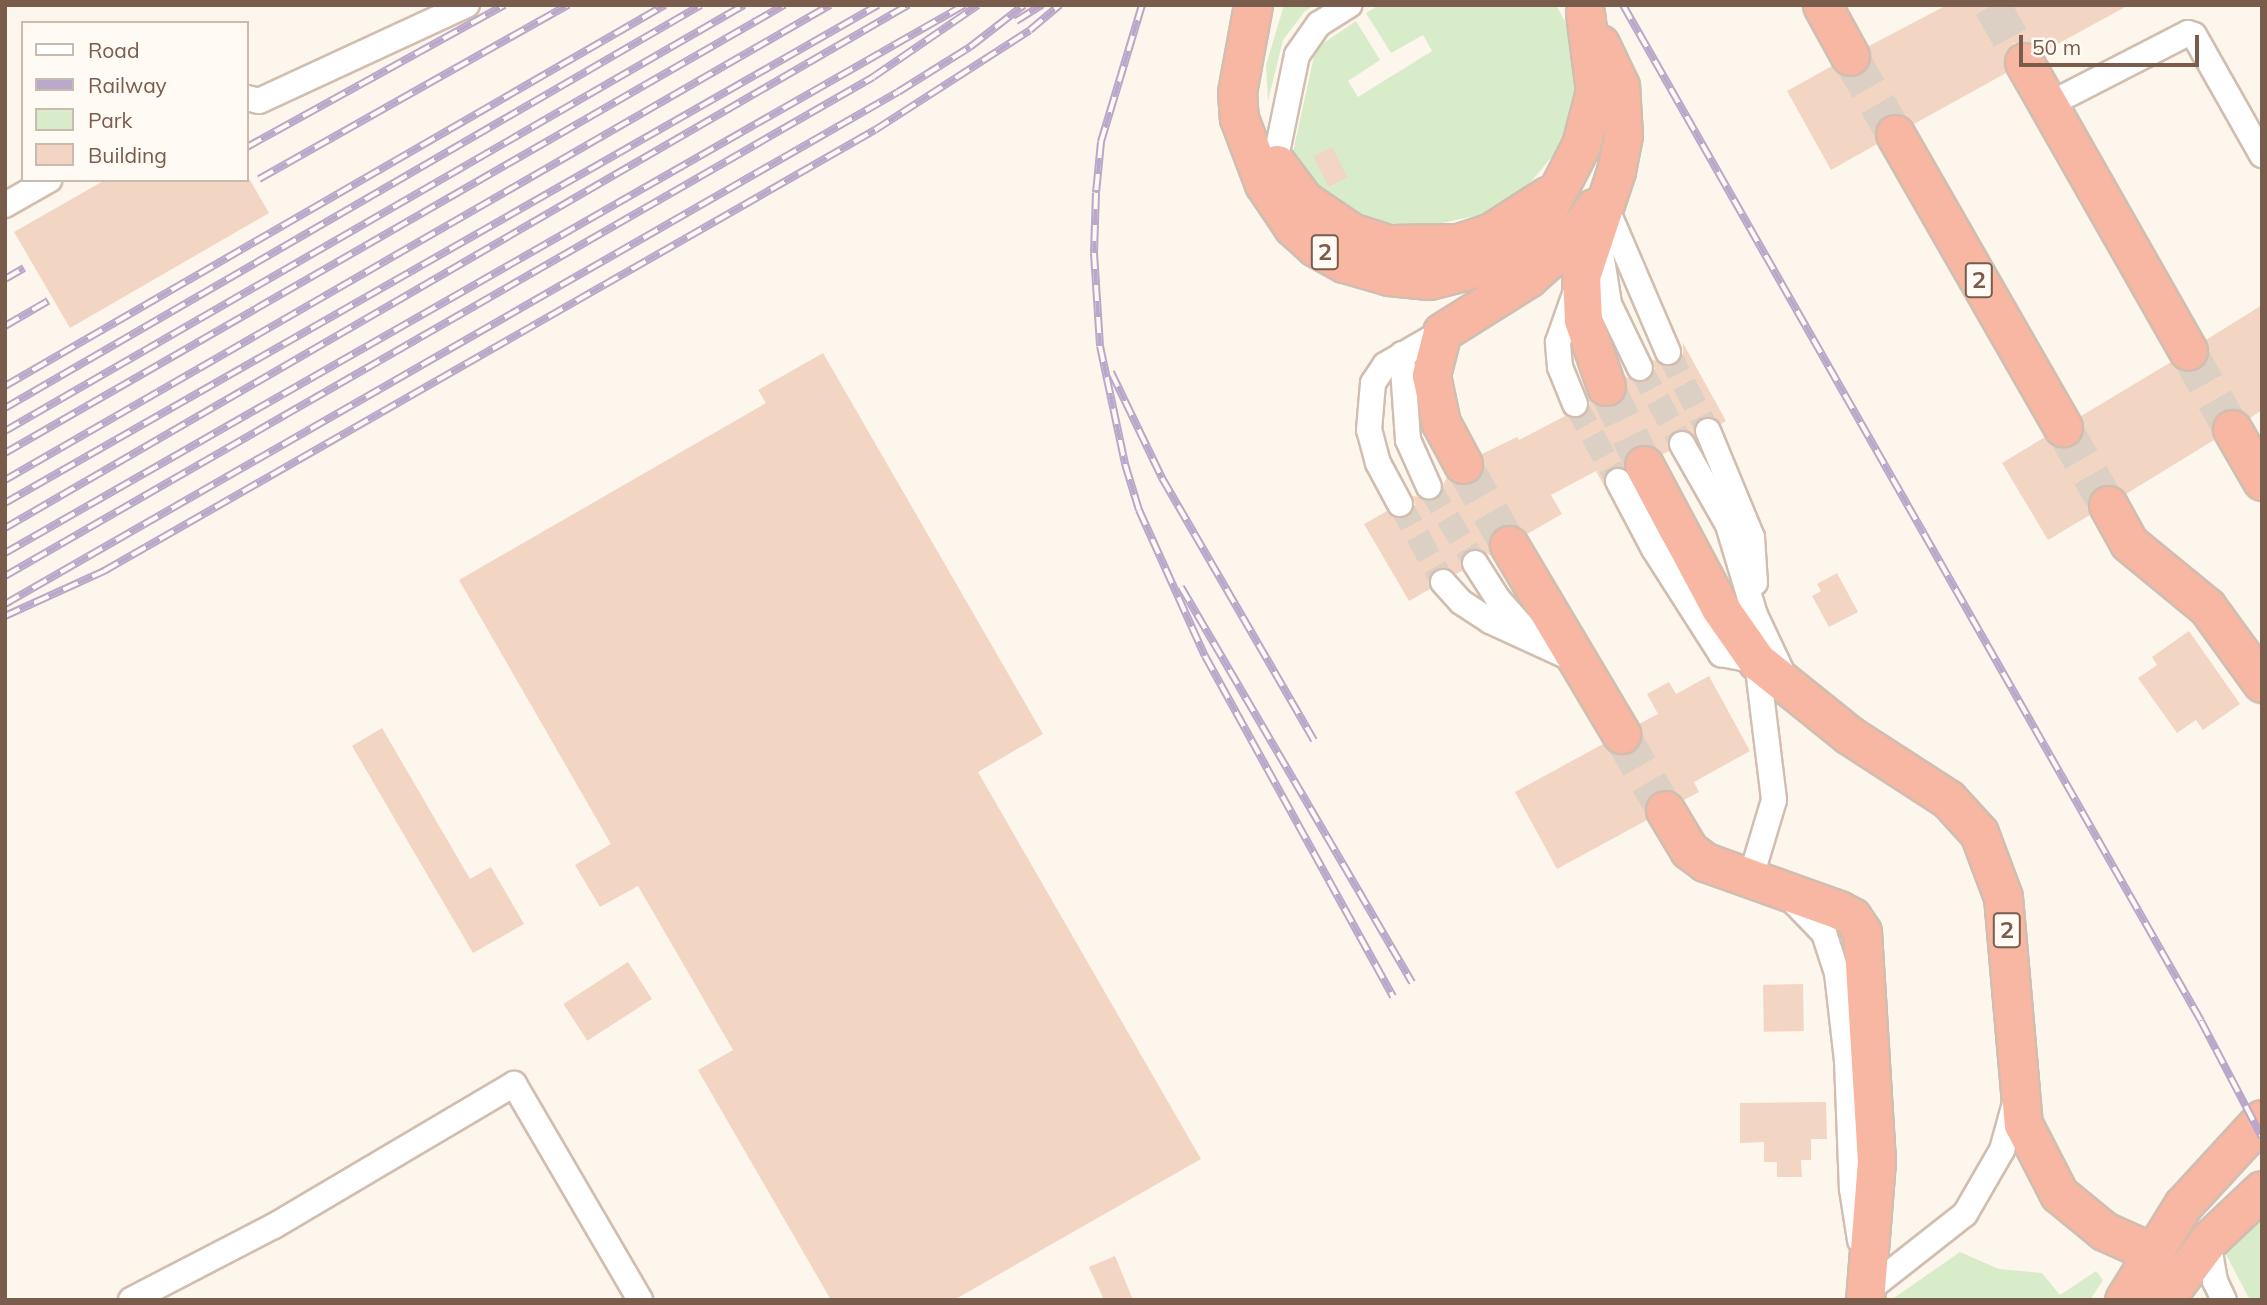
<!DOCTYPE html>
<html>
<head>
<meta charset="utf-8">
<style>
  body { margin:0 }
  #map { position:relative; width:2267px; height:1305px; overflow:hidden; background:#fdf6ec; font-family:Mulish,sans-serif }
  div>[style] { position:absolute }
  .green>* { inset:0; background:#d8ecc9 }
  .building>* { inset:0; background:#f3d5c3; transform-origin:0 0 }
  .minor-tunnel>* { height:24px; margin-top:-12px; transform-origin:0; background:repeating-linear-gradient(90deg,#dcd0c4 0 24px,transparent 0 36px) }
  .highway-tunnel>* { height:37px; margin-top:-18.5px; transform-origin:0; background:repeating-linear-gradient(90deg,#dcd0c4 0 37px,transparent 0 55px) }
  .roads { filter:drop-shadow(2px 0 #d1beb0) drop-shadow(-2px 0 #d1beb0) drop-shadow(0 2px #d1beb0) drop-shadow(0 -2px #d1beb0) }
  .minor>* { height:24px; margin:-12px; padding:0 12px; transform-origin:12px; border-radius:12px; background:#fff }
  .highway>* { height:37px; margin:-18.5px; padding:0 18.5px; transform-origin:18.5px; border-radius:18.5px; background:#f7b7a3 }
  .rail>* { height:8px; margin-top:-4px; transform-origin:0; background:repeating-linear-gradient(90deg,#fffaf3 0 16px,#b9a8c9 0 32px); box-sizing:border-box; border-block:2px solid #b9a8c9 }
  span { translate:-50% -50%; white-space:nowrap; text-align:center; line-height:1.15; -webkit-text-stroke:5px #fffaf3; paint-order:stroke }
  .shield-label span { padding:2px 5px; background:#fffaf3; border:2px solid; border-radius:5px; -webkit-text-stroke-width:0 }
  .shield-label { font-size:24px; color:#7a5c4d; font-weight:700 }
  .frame { position:absolute; inset:0; border:7px solid #7a5c4d; pointer-events:none }
  .legend { position:absolute; left:21px; top:21px; width:228px; height:161px; box-sizing:border-box; background:#fffaf3; border:2px solid #cabbb1; margin:0; padding:9px 12px; list-style:none; font-size:21px; color:#7a5c4d }
  .legend li { display:flex; align-items:center; gap:14px; height:35px }
  .legend b { width:35px; border:2px solid #cabbb1 }
  .scale { position:absolute; left:2019px; top:35px; width:180px; height:32px; box-sizing:border-box; border:4px solid #7a5c4d; border-top:0; padding-left:9px; font-size:21px; line-height:24px; white-space:nowrap; color:#7a5c4d; -webkit-text-stroke:5px #fffaf3; paint-order:stroke }
</style>
</head>
<body>
<div id="map">
  <div class="green">
    <i style="clip-path:polygon(1284px 5px,1315px 5px,1305px 11px,1283px 40px,1268px 101px,1266px 65px)"></i>
    <i style="clip-path:polygon(1379px 5px,1556px 5px,1568px 27px,1575px 93px,1560px 147px,1525px 189px,1479px 215px,1424px 227px,1382px 222px,1338px 204px,1305px 175px,1293px 152px,1314px 56px,1322px 44px,1356px 21px,1380px 60px,1348px 81px,1358px 97px,1432px 51px,1423px 35px,1391px 53px,1366px 13px)"></i>
    <i style="clip-path:polygon(2262px 1217px,2262px 1300px,2250px 1300px,2222px 1247px)"></i>
    <i style="clip-path:polygon(1960px 1252px,1999px 1269px,2042px 1273px,2060px 1295px,2096px 1271px,2103px 1280px,2090px 1300px,1891px 1300px)"></i>
  </div>
  <div class="building">
    <i style="clip-path:polygon(1947px 5px,2129px 5px,2043px 52px,2034px 44px,2014px 43px,2006px 52px,2006px 73px,1914px 124px,1905px 116px,1885px 116px,1877px 124px,1877px 144px,1831px 170px,1787px 91px,1832px 66px,1840px 74px,1859px 75px,1868px 66px,1869px 46px)"></i>
    <i style="left:1332px;top:147px;width:34px;height:21px;rotate:63deg"></i>
    <i style="clip-path:polygon(105px 180px,250px 180px,269px 213px,70px 328px,14px 232px)"></i>
    <i style="clip-path:polygon(2262px 305px,2262px 410px,2250px 418px,2233px 408px,2221px 411px,2211px 428px,2214px 440px,2126px 494px,2109px 484px,2097px 487px,2087px 504px,2090px 515px,2048px 540px,2002px 463px,2045px 437px,2062px 448px,2074px 445px,2084px 428px,2081px 416px,2171px 362px,2187px 372px,2199px 369px,2209px 352px,2206px 340px)"></i>
    <i style="clip-path:polygon(1683px 343px,1726px 421px,1721px 424px,1711px 416px,1702px 418px,1694px 436px,1675px 431px,1669px 437px,1669px 451px,1662px 455px,1645px 444px,1634px 447px,1626px 454px,1624px 468px,1606px 473px,1604px 486px,1596px 471px,1551px 495px,1562px 514px,1527px 534px,1519px 526px,1499px 527px,1490px 535px,1491px 555px,1468px 550px,1462px 557px,1462px 571px,1456px 574px,1447px 568px,1434px 571px,1429px 578px,1430px 589px,1409px 601px,1364px 524px,1387px 511px,1399px 519px,1408px 517px,1415px 505px,1413px 496px,1436px 500px,1447px 477px,1462px 485px,1473px 482px,1484px 465px,1482px 454px,1517px 437px,1519px 440px,1565px 416px,1563px 412px,1572px 419px,1581px 417px,1590px 407px,1588px 396px,1601px 406px,1614px 406px,1626px 391px,1625px 376px,1638px 383px,1647px 381px,1655px 370px,1653px 360px,1674px 365px,1683px 354px)"></i>
    <i style="clip-path:polygon(823px 353px,1043px 734px,978px 772px,1201px 1159px,954px 1300px,831px 1300px,698px 1070px,733px 1050px,638px 886px,600px 907px,575px 865px,611px 844px,459px 580px,766px 403px,758px 390px)"></i>
    <i style="clip-path:polygon(1837px 573px,1858px 612px,1829px 627px,1812px 596px,1821px 591px,1817px 584px)"></i>
    <i style="clip-path:polygon(2189px 631px,2240px 704px,2203px 730px,2196px 720px,2177px 733px,2138px 678px,2157px 665px,2152px 657px)"></i>
    <i style="clip-path:polygon(1709px 676px,1750px 751px,1694px 782px,1699px 792px,1684px 800px,1675px 791px,1654px 792px,1646px 800px,1647px 820px,1557px 869px,1515px 792px,1603px 744px,1621px 755px,1632px 752px,1640px 744px,1639px 724px,1658px 714px,1647px 694px,1669px 682px,1676px 694px)"></i>
    <i style="clip-path:polygon(382px 728px,470px 879px,491px 867px,524px 924px,473px 953px,352px 746px)"></i>
    <i style="left:628px;top:962px;width:44px;height:77px;rotate:57deg"></i>
    <i style="left:1803px;top:984px;width:47px;height:40px;rotate:89deg"></i>
    <i style="clip-path:polygon(1826px 1102px,1827px 1139px,1811px 1139px,1811px 1160px,1801px 1160px,1802px 1177px,1777px 1177px,1777px 1162px,1764px 1162px,1764px 1142px,1740px 1143px,1740px 1103px)"></i>
    <i style="clip-path:polygon(1115px 1256px,1133px 1300px,1104px 1300px,1089px 1267px)"></i>
  </div>
  <div class="minor-tunnel">
    <i style="left:1668px;top:352px;width:89px;rotate:63.1deg"></i>
    <i style="left:1640px;top:368px;width:87px;rotate:61.1deg"></i>
    <i style="left:1575px;top:404px;width:88px;rotate:60.8deg"></i>
    <i style="left:1429px;top:487px;width:89px;rotate:58.8deg"></i>
    <i style="left:1400px;top:504px;width:89px;rotate:61.1deg"></i>
  </div>
  <div class="highway-tunnel">
    <i style="left:1992px;top:5px;width:65px;rotate:60.7deg"></i>
    <i style="left:1850px;top:56px;width:90px;rotate:60deg"></i>
    <i style="left:2188px;top:351px;width:90px;rotate:60.6deg"></i>
    <i style="left:1606px;top:386px;width:88px;rotate:64.3deg"></i>
    <i style="left:2063px;top:427px;width:90px;rotate:60deg"></i>
    <i style="left:1463px;top:464px;width:93px;rotate:60.4deg"></i>
    <i style="left:1621px;top:734px;width:88px;rotate:59.9deg"></i>
  </div>
  <div class="roads">
    <div class="minor">
      <i style="left:247px;top:98px;width:12px;rotate:14deg"></i>
      <i style="left:259px;top:101px;width:229px;rotate:-24.8deg"></i>
      <i style="left:2048px;top:105px;width:157px;rotate:-27.2deg"></i>
      <i style="left:2188px;top:33px;width:6px;rotate:18deg"></i>
      <i style="left:2194px;top:35px;width:138px;rotate:60.5deg"></i>
      <i style="left:1275px;top:162px;width:109px;rotate:-78.4deg"></i>
      <i style="left:1297px;top:55px;width:38px;rotate:-55deg"></i>
      <i style="left:1319px;top:24px;width:36px;rotate:-32deg"></i>
      <i style="left:5px;top:205px;width:51px;rotate:-29.6deg"></i>
      <i style="left:1605px;top:205px;width:160px;rotate:66.8deg"></i>
      <i style="left:1599px;top:240px;width:65px;rotate:81.1deg"></i>
      <i style="left:1609px;top:304px;width:71px;rotate:64.2deg"></i>
      <i style="left:1402px;top:354px;width:86px;rotate:86deg"></i>
      <i style="left:1408px;top:440px;width:51px;rotate:65.9deg"></i>
      <i style="left:1575px;top:404px;width:40px;rotate:-112deg"></i>
      <i style="left:1560px;top:367px;width:25px;rotate:-95deg"></i>
      <i style="left:1558px;top:342px;width:57px;rotate:-70.6deg"></i>
      <i style="left:1708px;top:431px;width:115px;rotate:67.5deg"></i>
      <i style="left:1752px;top:537px;width:46px;rotate:86.3deg"></i>
      <i style="left:1682px;top:444px;width:93px;rotate:60.4deg"></i>
      <i style="left:1728px;top:525px;width:94px;rotate:73.3deg"></i>
      <i style="left:1755px;top:615px;width:61px;rotate:64.7deg"></i>
      <i style="left:1618px;top:481px;width:77px;rotate:62.1deg"></i>
      <i style="left:1654px;top:549px;width:125px;rotate:57.5deg"></i>
      <i style="left:1721px;top:654px;width:37px;rotate:11deg"></i>
      <i style="left:1757px;top:661px;width:140px;rotate:83deg"></i>
      <i style="left:1774px;top:800px;width:84px;rotate:106.7deg"></i>
      <i style="left:1400px;top:504px;width:47px;rotate:-118.2deg"></i>
      <i style="left:1378px;top:463px;width:34px;rotate:-105deg"></i>
      <i style="left:1369px;top:430px;width:47px;rotate:-85.1deg"></i>
      <i style="left:1373px;top:383px;width:22px;rotate:-56deg"></i>
      <i style="left:1385px;top:365px;width:66px;rotate:-30.1deg"></i>
      <i style="left:1475px;top:563px;width:43px;rotate:57.4deg"></i>
      <i style="left:1498px;top:599px;width:47px;rotate:48.5deg"></i>
      <i style="left:1443px;top:582px;width:27px;rotate:48deg"></i>
      <i style="left:1461px;top:602px;width:35px;rotate:33deg"></i>
      <i style="left:1490px;top:621px;width:96px;rotate:24.7deg"></i>
      <i style="left:1788px;top:896px;width:52px;rotate:45.8deg"></i>
      <i style="left:1824px;top:933px;width:42px;rotate:72deg"></i>
      <i style="left:1837px;top:973px;width:89px;rotate:83.5deg"></i>
      <i style="left:1847px;top:1061px;width:128px;rotate:87.8deg"></i>
      <i style="left:1852px;top:1189px;width:52px;rotate:81.1deg"></i>
      <i style="left:2208px;top:1241px;width:41px;rotate:80.1deg"></i>
      <i style="left:2215px;top:1281px;width:21px;rotate:65deg"></i>
      <i style="left:1867px;top:1291px;width:125px;rotate:-38.2deg"></i>
      <i style="left:1965px;top:1214px;width:74px;rotate:-60deg"></i>
      <i style="left:2002px;top:1150px;width:49px;rotate:-74.5deg"></i>
      <i style="left:131px;top:1300px;width:161px;rotate:-27.4deg"></i>
      <i style="left:274px;top:1226px;width:279px;rotate:-30.6deg"></i>
      <i style="left:514px;top:1084px;width:250px;rotate:59.7deg"></i>
    </div>
    <div class="highway">
      <i style="left:1253px;top:5px;width:88px;rotate:100.4deg"></i>
      <i style="left:1237px;top:92px;width:26px;rotate:86deg"></i>
      <i style="left:1239px;top:118px;width:71px;rotate:69.3deg"></i>
      <i style="left:1264px;top:184px;width:52px;rotate:56deg"></i>
      <i style="left:1293px;top:227px;width:30px;rotate:42deg"></i>
      <i style="left:1315px;top:247px;width:33px;rotate:29deg"></i>
      <i style="left:1344px;top:263px;width:47px;rotate:16.1deg"></i>
      <i style="left:1389px;top:276px;width:40px;rotate:5.7deg"></i>
      <i style="left:1429px;top:280px;width:64px;rotate:-14.5deg"></i>
      <i style="left:1491px;top:264px;width:28px;rotate:-32deg"></i>
      <i style="left:1515px;top:249px;width:43px;rotate:-47.8deg"></i>
      <i style="left:1544px;top:217px;width:81px;rotate:-62.8deg"></i>
      <i style="left:1581px;top:145px;width:56px;rotate:-75.5deg"></i>
      <i style="left:1595px;top:91px;width:79px;rotate:-97.3deg"></i>
      <i style="left:1822px;top:5px;width:58px;rotate:61.2deg"></i>
      <i style="left:1600px;top:44px;width:47px;rotate:64.5deg"></i>
      <i style="left:1620px;top:86px;width:49px;rotate:86.5deg"></i>
      <i style="left:1623px;top:135px;width:37px;rotate:101deg"></i>
      <i style="left:1616px;top:171px;width:111px;rotate:108.4deg"></i>
      <i style="left:1581px;top:276px;width:44px;rotate:87.4deg"></i>
      <i style="left:1583px;top:320px;width:70px;rotate:70.8deg"></i>
      <i style="left:2024px;top:62px;width:332px;rotate:60.4deg"></i>
      <i style="left:1895px;top:134px;width:338px;rotate:60.2deg"></i>
      <i style="left:1277px;top:164px;width:45px;rotate:53.1deg"></i>
      <i style="left:1304px;top:200px;width:57px;rotate:34.2deg"></i>
      <i style="left:1351px;top:232px;width:40px;rotate:18deg"></i>
      <i style="left:1389px;top:244px;width:69px;rotate:-0.8deg"></i>
      <i style="left:1458px;top:243px;width:35px;rotate:-18deg"></i>
      <i style="left:1491px;top:232px;width:67px;rotate:-32.7deg"></i>
      <i style="left:2232px;top:429px;width:60px;rotate:60deg"></i>
      <i style="left:1463px;top:464px;width:47px;rotate:-118.2deg"></i>
      <i style="left:1441px;top:423px;width:49px;rotate:-101.8deg"></i>
      <i style="left:1431px;top:375px;width:44px;rotate:-75.7deg"></i>
      <i style="left:1442px;top:332px;width:102px;rotate:-32.1deg"></i>
      <i style="left:1528px;top:278px;width:60px;rotate:-41.6deg"></i>
      <i style="left:1573px;top:238px;width:37px;rotate:-55deg"></i>
      <i style="left:1644px;top:465px;width:162px;rotate:62deg"></i>
      <i style="left:1720px;top:608px;width:65px;rotate:55.1deg"></i>
      <i style="left:1757px;top:661px;width:118px;rotate:38.8deg"></i>
      <i style="left:1849px;top:735px;width:118px;rotate:32.9deg"></i>
      <i style="left:1948px;top:799px;width:46px;rotate:47.6deg"></i>
      <i style="left:1979px;top:833px;width:68px;rotate:69.4deg"></i>
      <i style="left:2003px;top:897px;width:228px;rotate:85deg"></i>
      <i style="left:2023px;top:1124px;width:79px;rotate:62.8deg"></i>
      <i style="left:2059px;top:1194px;width:58px;rotate:39.4deg"></i>
      <i style="left:2104px;top:1231px;width:51px;rotate:24.1deg"></i>
      <i style="left:2108px;top:505px;width:43px;rotate:61.1deg"></i>
      <i style="left:2129px;top:543px;width:101px;rotate:39.4deg"></i>
      <i style="left:2207px;top:607px;width:94px;rotate:54.1deg"></i>
      <i style="left:1509px;top:545px;width:220px;rotate:59.3deg"></i>
      <i style="left:1665px;top:810px;width:47px;rotate:59deg"></i>
      <i style="left:1689px;top:850px;width:20px;rotate:37deg"></i>
      <i style="left:1705px;top:862px;width:142px;rotate:19.7deg"></i>
      <i style="left:1839px;top:910px;width:15px;rotate:28deg"></i>
      <i style="left:1852px;top:917px;width:18px;rotate:56deg"></i>
      <i style="left:1862px;top:932px;width:229px;rotate:86.5deg"></i>
      <i style="left:1876px;top:1161px;width:139px;rotate:94.5deg"></i>
      <i style="left:2124px;top:1300px;width:112px;rotate:-58.2deg"></i>
      <i style="left:2183px;top:1205px;width:117px;rotate:-47.4deg"></i>
      <i style="left:2164px;top:1300px;width:74px;rotate:-53.3deg"></i>
      <i style="left:2208px;top:1241px;width:74px;rotate:-43.4deg"></i>
    </div>
  </div>
  <div class="rail">
    <i style="left:1142px;top:5px;width:143px;rotate:106.7deg"></i>
    <i style="left:1101px;top:142px;width:51px;rotate:95.6deg"></i>
    <i style="left:1096px;top:193px;width:60px;rotate:91.9deg"></i>
    <i style="left:1094px;top:253px;width:93px;rotate:86.3deg"></i>
    <i style="left:1100px;top:346px;width:121px;rotate:78deg"></i>
    <i style="left:1125px;top:464px;width:48px;rotate:73.1deg"></i>
    <i style="left:1139px;top:510px;width:160px;rotate:65.7deg"></i>
    <i style="left:1205px;top:656px;width:389px;rotate:61.1deg"></i>
    <i style="left:1623px;top:5px;width:1169px;rotate:60.36deg"></i>
    <i style="left:2201px;top:1021px;width:131px;rotate:62.3deg"></i>
    <i style="left:1016px;top:21px;width:31px;rotate:-32deg"></i>
    <i style="left:247px;top:147px;width:294px;rotate:-28.9deg"></i>
    <i style="left:259px;top:179px;width:355px;rotate:-29.4deg"></i>
    <i style="left:5px;top:279px;width:22px;rotate:-30deg"></i>
    <i style="left:5px;top:326px;width:50px;rotate:-30.2deg"></i>
    <i style="left:1111px;top:372px;width:118px;rotate:64.3deg"></i>
    <i style="left:1162px;top:478px;width:303px;rotate:59.9deg"></i>
    <i style="left:5px;top:386px;width:762px;rotate:-30deg"></i>
    <i style="left:5px;top:408px;width:804px;rotate:-30.07deg"></i>
    <i style="left:5px;top:431px;width:853px;rotate:-29.96deg"></i>
    <i style="left:5px;top:453px;width:899px;rotate:-29.9deg"></i>
    <i style="left:5px;top:480px;width:952px;rotate:-29.93deg"></i>
    <i style="left:5px;top:503px;width:1005px;rotate:-29.7deg"></i>
    <i style="left:5px;top:528px;width:1044px;rotate:-30.08deg"></i>
    <i style="left:5px;top:553px;width:1105px;rotate:-29.74deg"></i>
    <i style="left:5px;top:576px;width:1001px;rotate:-29.89deg"></i>
    <i style="left:873px;top:77px;width:127px;rotate:-34.4deg"></i>
    <i style="left:1181px;top:587px;width:458px;rotate:59.7deg"></i>
    <i style="left:5px;top:604px;width:1029px;rotate:-29.83deg"></i>
    <i style="left:898px;top:92px;width:85px;rotate:-32deg"></i>
    <i style="left:970px;top:47px;width:68px;rotate:-37.9deg"></i>
    <i style="left:5px;top:616px;width:109px;rotate:-24.4deg"></i>
    <i style="left:104px;top:571px;width:888px;rotate:-29.77deg"></i>
    <i style="left:875px;top:130px;width:184px;rotate:-32.8deg"></i>
    <i style="left:1030px;top:30px;width:39px;rotate:-40deg"></i>
  </div>
  <div class="shield-label">
    <span style="left:1325px;top:252px">2</span>
    <span style="left:1979px;top:280px">2</span>
    <span style="left:2007px;top:930px">2</span>
  </div>
  <div class="frame"></div>
  <ul class="legend">
  <li><b style="height:9px;background:#fff"></b>Road</li>
  <li><b style="height:9px;background:#b9a8c9"></b>Railway</li>
  <li><b style="height:19px;background:#d8ecc9"></b>Park</li>
  <li><b style="height:19px;background:#f3d5c3"></b>Building</li>
  </ul>
  <div class="scale">50 m</div>
</div>
</body>
</html>
